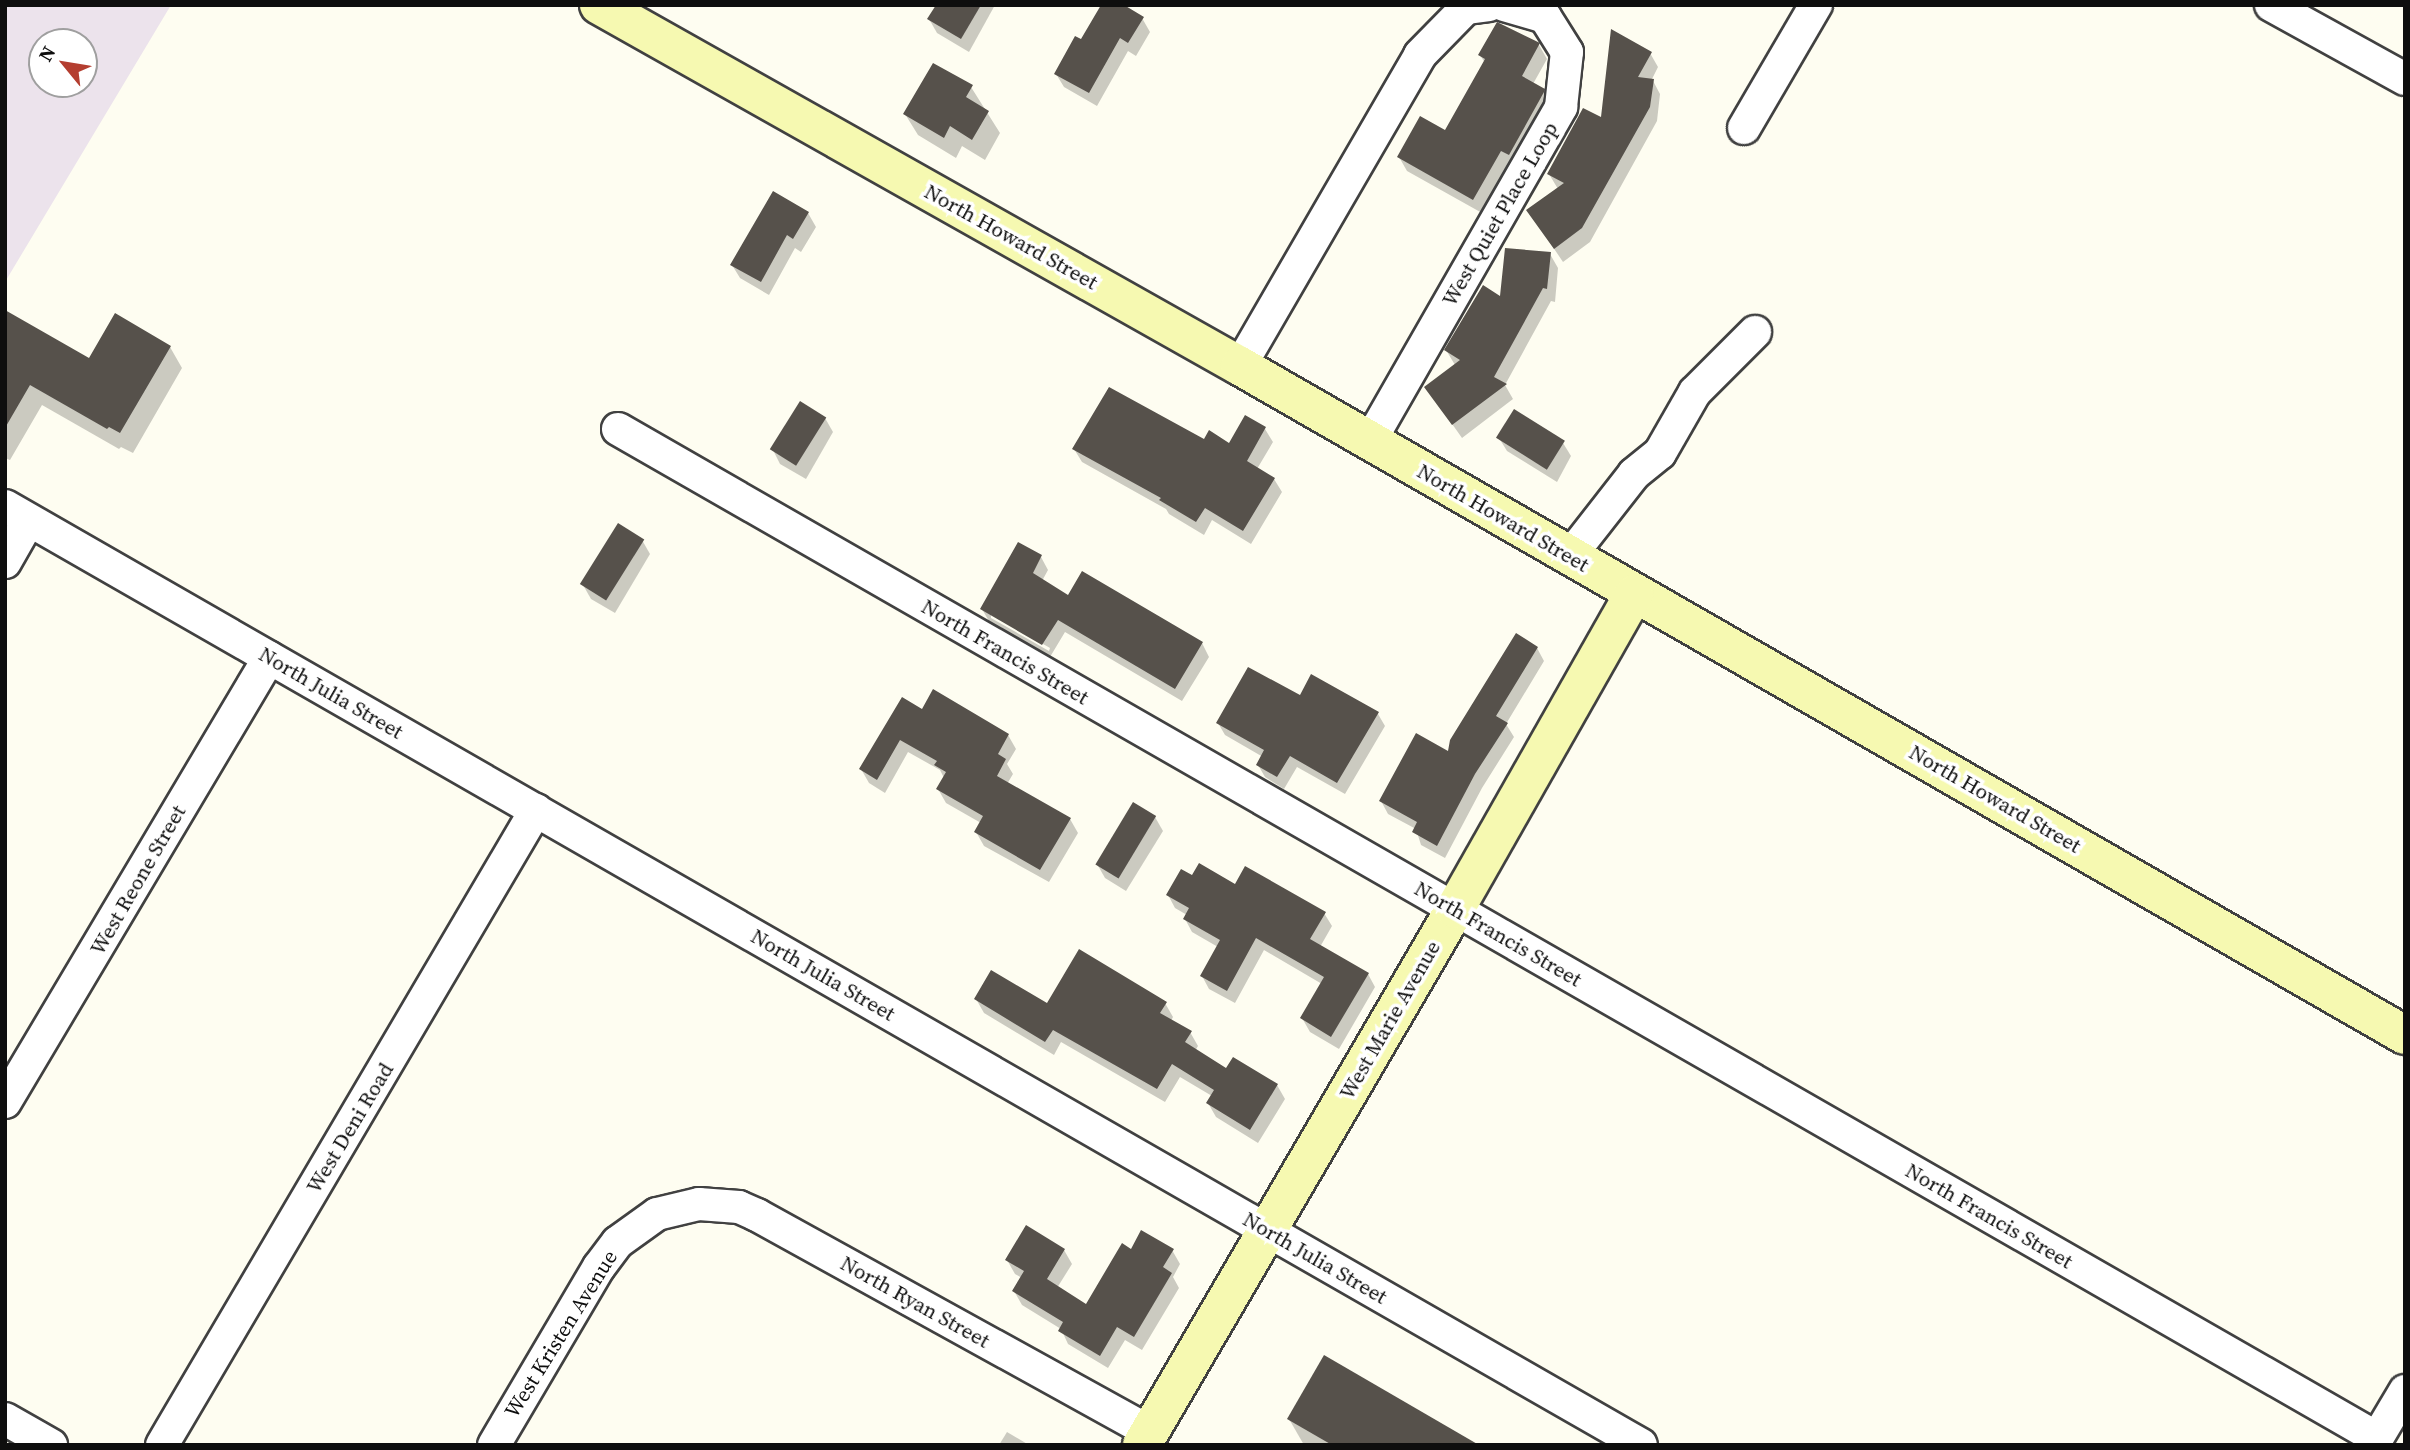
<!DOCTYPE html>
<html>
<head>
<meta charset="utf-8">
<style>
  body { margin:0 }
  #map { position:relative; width:2410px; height:1450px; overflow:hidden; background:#fefdf1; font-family:"Source Serif 4",serif }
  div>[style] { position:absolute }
  .industrial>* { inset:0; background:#ece3ec }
  .shadow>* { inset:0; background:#0003 }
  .building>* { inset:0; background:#56514b; transform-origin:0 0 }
  .roads { filter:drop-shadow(2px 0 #414141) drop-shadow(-2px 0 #414141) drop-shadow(0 2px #414141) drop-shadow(0 -2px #414141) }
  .street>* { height:32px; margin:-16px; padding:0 16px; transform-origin:16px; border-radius:16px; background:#fff }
  .secondary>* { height:38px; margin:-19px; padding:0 19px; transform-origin:19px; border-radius:19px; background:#f6f9b1 }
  span { translate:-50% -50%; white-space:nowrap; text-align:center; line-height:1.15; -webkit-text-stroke:7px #fff; paint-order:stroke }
  .street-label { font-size:21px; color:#0e0e0e }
  .frame { position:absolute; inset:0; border:7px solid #0e0e0e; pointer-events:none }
  .north { position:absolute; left:28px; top:28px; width:70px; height:70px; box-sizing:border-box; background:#fff; border:2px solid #9f9f9f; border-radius:50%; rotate:300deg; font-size:19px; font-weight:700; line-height:28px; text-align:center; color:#0e0e0e }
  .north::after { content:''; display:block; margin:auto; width:24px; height:32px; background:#b43e30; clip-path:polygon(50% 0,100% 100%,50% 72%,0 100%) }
</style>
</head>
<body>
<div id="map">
  <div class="industrial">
    <i style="clip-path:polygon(evenodd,5px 5px,171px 5px,5px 282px,5px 5px,42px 42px,84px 42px,84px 84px,42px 84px,42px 42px)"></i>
  </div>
  <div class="shadow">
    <i style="clip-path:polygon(938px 5px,995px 5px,969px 52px,937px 33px,929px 19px)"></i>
    <i style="clip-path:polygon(1142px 18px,1150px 32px,1136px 56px,1128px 51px,1097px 106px,1064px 87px,1056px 74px,1082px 42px)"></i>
    <i style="clip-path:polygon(1539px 45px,1547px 59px,1533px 84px,1543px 90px,1551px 104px,1517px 168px,1509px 164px,1482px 213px,1407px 171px,1399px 157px,1446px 132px,1485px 63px,1480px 55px)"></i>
    <i style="clip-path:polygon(1650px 53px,1658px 67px,1652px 79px,1660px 94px,1657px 121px,1590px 242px,1563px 262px,1528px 210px,1558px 189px,1549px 174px,1603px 120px)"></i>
    <i style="clip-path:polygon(971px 87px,1000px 133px,985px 160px,962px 146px,956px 158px,918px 135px,905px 114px)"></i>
    <i style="clip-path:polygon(808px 213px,816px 227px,801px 252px,795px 248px,769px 295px,740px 278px,732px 265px)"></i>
    <i style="clip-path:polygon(1550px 254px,1558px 268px,1555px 302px,1551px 301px,1505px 385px,1513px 399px,1462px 438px,1426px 387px,1455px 365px,1446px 350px)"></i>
    <i style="clip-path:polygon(5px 313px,90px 360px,170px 347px,182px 368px,133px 453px,121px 447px,119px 449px,42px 405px,10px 460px,5px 458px)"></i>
    <i style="clip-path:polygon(825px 418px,833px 432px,806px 479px,780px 464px,773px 450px)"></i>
    <i style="clip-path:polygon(1265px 429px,1273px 442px,1257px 469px,1274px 479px,1282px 492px,1251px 544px,1212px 520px,1204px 535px,1169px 514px,1166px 509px,1082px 462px,1074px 449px,1205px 441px,1230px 445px)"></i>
    <i style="clip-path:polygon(1499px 438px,1563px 443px,1571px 456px,1557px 482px,1507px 451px)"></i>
    <i style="clip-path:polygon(642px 540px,650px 554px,615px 613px,591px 599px,583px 585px)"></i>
    <i style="clip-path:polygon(evenodd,1041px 557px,1048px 570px,1042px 581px,1069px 597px,1202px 643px,1209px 657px,1182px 701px,1065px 632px,1050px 657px,990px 623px,982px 609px,1041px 557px,991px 614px,1050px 648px,1049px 651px,991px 618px,991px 614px)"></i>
    <i style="clip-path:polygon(1537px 648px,1544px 661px,1506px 724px,1514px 737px,1482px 788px,1445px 858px,1421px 845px,1416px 829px,1388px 814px,1381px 801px,1449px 753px)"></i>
    <i style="clip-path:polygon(1312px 677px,1378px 714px,1385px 726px,1345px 794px,1297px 767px,1284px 789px,1265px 777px,1258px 765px,1263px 757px,1225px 735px,1218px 723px,1300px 698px)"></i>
    <i style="clip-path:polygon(922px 712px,1008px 735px,1016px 749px,1007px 764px,1013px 774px,1007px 784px,1070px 819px,1078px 833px,1049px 882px,984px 846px,976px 832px,981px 823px,946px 803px,938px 789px,944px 778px,940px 770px,908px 752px,885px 793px,869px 783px,861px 769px)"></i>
    <i style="clip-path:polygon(1155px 817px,1163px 831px,1126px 891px,1105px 878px,1097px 864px)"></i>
    <i style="clip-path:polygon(1192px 877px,1324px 913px,1332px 926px,1320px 947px,1368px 974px,1375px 987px,1339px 1049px,1310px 1032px,1302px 1018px,1322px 984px,1264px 950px,1235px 1003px,1209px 989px,1202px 976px,1218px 947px,1192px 932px,1185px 919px,1187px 915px,1175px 908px,1168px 895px)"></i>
    <i style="clip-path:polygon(976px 999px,1047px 1006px,1165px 1003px,1173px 1017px,1171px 1021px,1190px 1032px,1198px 1046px,1195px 1051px,1227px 1070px,1277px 1085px,1285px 1099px,1258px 1143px,1216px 1117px,1208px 1103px,1212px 1096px,1180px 1077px,1165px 1102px,1061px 1042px,1054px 1055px,984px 1013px)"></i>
    <i style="clip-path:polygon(1064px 1250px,1072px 1264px,1057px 1288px,1087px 1307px,1131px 1251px,1172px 1250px,1180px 1264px,1173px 1277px,1179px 1288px,1142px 1350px,1125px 1340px,1108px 1368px,1068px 1344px,1061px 1329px,1022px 1305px,1014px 1291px,1022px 1278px,1015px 1274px,1007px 1260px)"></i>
    <i style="clip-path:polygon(1289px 1419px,1476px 1445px,1304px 1445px)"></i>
    <i style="clip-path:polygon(1007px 1432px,1029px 1445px,999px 1445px)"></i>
  </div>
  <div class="building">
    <i style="clip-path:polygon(936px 5px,981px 5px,961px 39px,927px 19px)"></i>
    <i style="clip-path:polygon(1101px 5px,1124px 5px,1144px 17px,1128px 43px,1120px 38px,1089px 93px,1054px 74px,1075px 36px,1081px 39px)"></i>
    <i style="clip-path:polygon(1497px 22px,1540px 43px,1522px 76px,1545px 89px,1544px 92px,1509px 155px,1501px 151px,1473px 200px,1397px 157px,1420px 116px,1445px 130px,1485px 59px,1478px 55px)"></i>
    <i style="clip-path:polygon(1611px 29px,1652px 52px,1638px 77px,1654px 79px,1650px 107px,1582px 228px,1554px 249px,1526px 210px,1564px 183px,1547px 174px,1583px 108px,1601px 117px)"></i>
    <i style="clip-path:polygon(933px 63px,973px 85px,966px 97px,989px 111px,972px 140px,950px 126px,944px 138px,903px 114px)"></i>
    <i style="clip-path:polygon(773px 191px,809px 212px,793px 239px,787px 235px,761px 282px,730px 265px)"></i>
    <i style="clip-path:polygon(1505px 248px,1551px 252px,1547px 289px,1543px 288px,1494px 377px,1507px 384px,1452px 425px,1424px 387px,1460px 360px,1444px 350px,1483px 285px,1500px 296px)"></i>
    <i style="clip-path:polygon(5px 310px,89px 358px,115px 313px,171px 346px,120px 433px,109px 427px,107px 429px,30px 385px,5px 428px)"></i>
    <i style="clip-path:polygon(1109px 387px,1204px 439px,1209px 430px,1229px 443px,1245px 415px,1266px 427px,1247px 461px,1275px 478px,1243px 531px,1205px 508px,1196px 522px,1159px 500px,1161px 498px,1072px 449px)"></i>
    <i style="left:800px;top:401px;width:31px;height:57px;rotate:32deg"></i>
    <i style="left:1514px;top:409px;width:60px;height:34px;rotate:32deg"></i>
    <i style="left:618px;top:523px;width:31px;height:72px;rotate:32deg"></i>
    <i style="clip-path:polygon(1018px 542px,1042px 555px,1033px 573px,1068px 595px,1082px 571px,1203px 642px,1175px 689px,1058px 620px,1042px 645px,980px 609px)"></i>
    <i style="clip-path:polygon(1516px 633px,1538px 647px,1496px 716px,1508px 723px,1475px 774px,1437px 846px,1412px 832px,1417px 822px,1379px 801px,1416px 733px,1448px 751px,1450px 740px)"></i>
    <i style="clip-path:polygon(1248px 667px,1300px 695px,1311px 674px,1379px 712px,1337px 783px,1290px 756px,1277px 777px,1256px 765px,1264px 750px,1216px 723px)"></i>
    <i style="clip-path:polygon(933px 689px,1009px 734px,998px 754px,1006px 759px,997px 776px,1071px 818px,1040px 870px,974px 832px,983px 816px,936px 789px,946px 772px,934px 765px,937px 761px,900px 740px,877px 780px,859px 769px,902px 697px,922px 709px)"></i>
    <i style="left:1133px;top:802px;width:27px;height:73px;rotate:31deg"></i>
    <i style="clip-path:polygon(1199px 863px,1235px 884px,1245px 866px,1326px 912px,1310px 939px,1369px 973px,1331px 1037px,1300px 1018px,1324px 977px,1256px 938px,1227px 991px,1200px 976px,1220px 940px,1183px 919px,1189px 908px,1166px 895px,1181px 869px,1192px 875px)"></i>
    <i style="clip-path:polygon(1079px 949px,1167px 1002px,1160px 1013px,1192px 1031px,1185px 1042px,1226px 1068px,1233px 1057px,1278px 1084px,1250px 1130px,1206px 1103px,1214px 1090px,1172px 1064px,1157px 1089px,1053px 1030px,1045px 1042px,974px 999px,991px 970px,1047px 1003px)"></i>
    <i style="clip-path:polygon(1026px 1225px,1065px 1249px,1047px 1279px,1086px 1304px,1122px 1243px,1131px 1249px,1141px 1230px,1174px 1249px,1163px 1267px,1172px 1273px,1134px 1337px,1117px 1327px,1100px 1356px,1058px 1331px,1063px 1322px,1012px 1291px,1024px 1271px,1005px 1260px)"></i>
    <i style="clip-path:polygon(1324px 1355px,1479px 1445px,1332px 1445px,1287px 1419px)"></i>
  </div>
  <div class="roads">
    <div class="street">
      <i style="left:2271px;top:5px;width:153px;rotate:28.9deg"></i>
      <i style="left:1744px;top:128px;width:143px;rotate:-59.7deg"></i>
      <i style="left:1240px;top:366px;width:359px;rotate:-59.9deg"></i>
      <i style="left:1420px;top:55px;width:66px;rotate:-45.6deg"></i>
      <i style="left:1466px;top:8px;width:23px;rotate:-7deg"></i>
      <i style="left:618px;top:429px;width:2028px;rotate:29.84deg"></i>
      <i style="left:1370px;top:441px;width:385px;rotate:-60.2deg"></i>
      <i style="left:1561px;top:107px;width:55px;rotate:-83.8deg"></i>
      <i style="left:1567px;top:52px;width:41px;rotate:-122.2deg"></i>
      <i style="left:1545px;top:17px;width:43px;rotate:-163.7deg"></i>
      <i style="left:5px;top:506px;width:1886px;rotate:29.85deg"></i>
      <i style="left:1570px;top:556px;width:104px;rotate:-52deg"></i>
      <i style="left:1634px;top:474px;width:33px;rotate:-39deg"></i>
      <i style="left:1660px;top:453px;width:70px;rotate:-60.2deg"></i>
      <i style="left:1695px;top:392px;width:85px;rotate:-45deg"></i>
      <i style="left:5px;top:562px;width:48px;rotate:-60.3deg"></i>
      <i style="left:5px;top:1102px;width:517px;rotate:-59.26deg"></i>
      <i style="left:5px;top:1419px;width:53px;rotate:29.5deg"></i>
      <i style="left:162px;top:1445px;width:737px;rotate:-59.5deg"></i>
      <i style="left:494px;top:1445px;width:207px;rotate:-59.5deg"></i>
      <i style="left:599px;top:1267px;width:31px;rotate:-53deg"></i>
      <i style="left:618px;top:1242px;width:48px;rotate:-35.7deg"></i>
      <i style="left:657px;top:1214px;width:43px;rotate:-13.4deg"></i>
      <i style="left:699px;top:1204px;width:40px;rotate:4.3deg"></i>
      <i style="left:739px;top:1207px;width:20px;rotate:24deg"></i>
      <i style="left:757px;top:1215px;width:449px;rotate:28.9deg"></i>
      <i style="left:2373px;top:1445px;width:63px;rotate:-59.3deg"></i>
    </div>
    <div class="secondary">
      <i style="left:599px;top:5px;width:736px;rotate:29.39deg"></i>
      <i style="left:1240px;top:366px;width:1343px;rotate:29.87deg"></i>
      <i style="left:1142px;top:1445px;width:621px;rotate:-59.72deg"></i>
      <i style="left:1455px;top:909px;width:362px;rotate:-60.4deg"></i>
    </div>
  </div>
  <div class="street-label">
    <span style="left:1500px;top:214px;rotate:-60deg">West Quiet Place Loop</span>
    <span style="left:1011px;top:237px;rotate:29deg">North Howard Street</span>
    <span style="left:1503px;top:518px;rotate:30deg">North Howard Street</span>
    <span style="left:1005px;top:652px;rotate:30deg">North Francis Street</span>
    <span style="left:331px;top:693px;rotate:30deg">North Julia Street</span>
    <span style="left:1995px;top:799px;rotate:30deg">North Howard Street</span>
    <span style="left:138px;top:880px;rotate:-60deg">West Reone Street</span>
    <span style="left:1498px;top:934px;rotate:30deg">North Francis Street</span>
    <span style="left:823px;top:975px;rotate:30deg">North Julia Street</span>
    <span style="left:1390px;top:1020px;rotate:-60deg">West Marie Avenue</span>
    <span style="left:350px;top:1128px;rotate:-59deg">West Deni Road</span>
    <span style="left:1989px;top:1216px;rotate:30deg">North Francis Street</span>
    <span style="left:1315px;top:1258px;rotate:30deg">North Julia Street</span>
    <span style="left:915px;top:1302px;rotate:29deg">North Ryan Street</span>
    <span style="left:561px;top:1334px;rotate:-58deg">West Kristen Avenue</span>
  </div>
  <div class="frame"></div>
  <div class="north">N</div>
</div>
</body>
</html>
